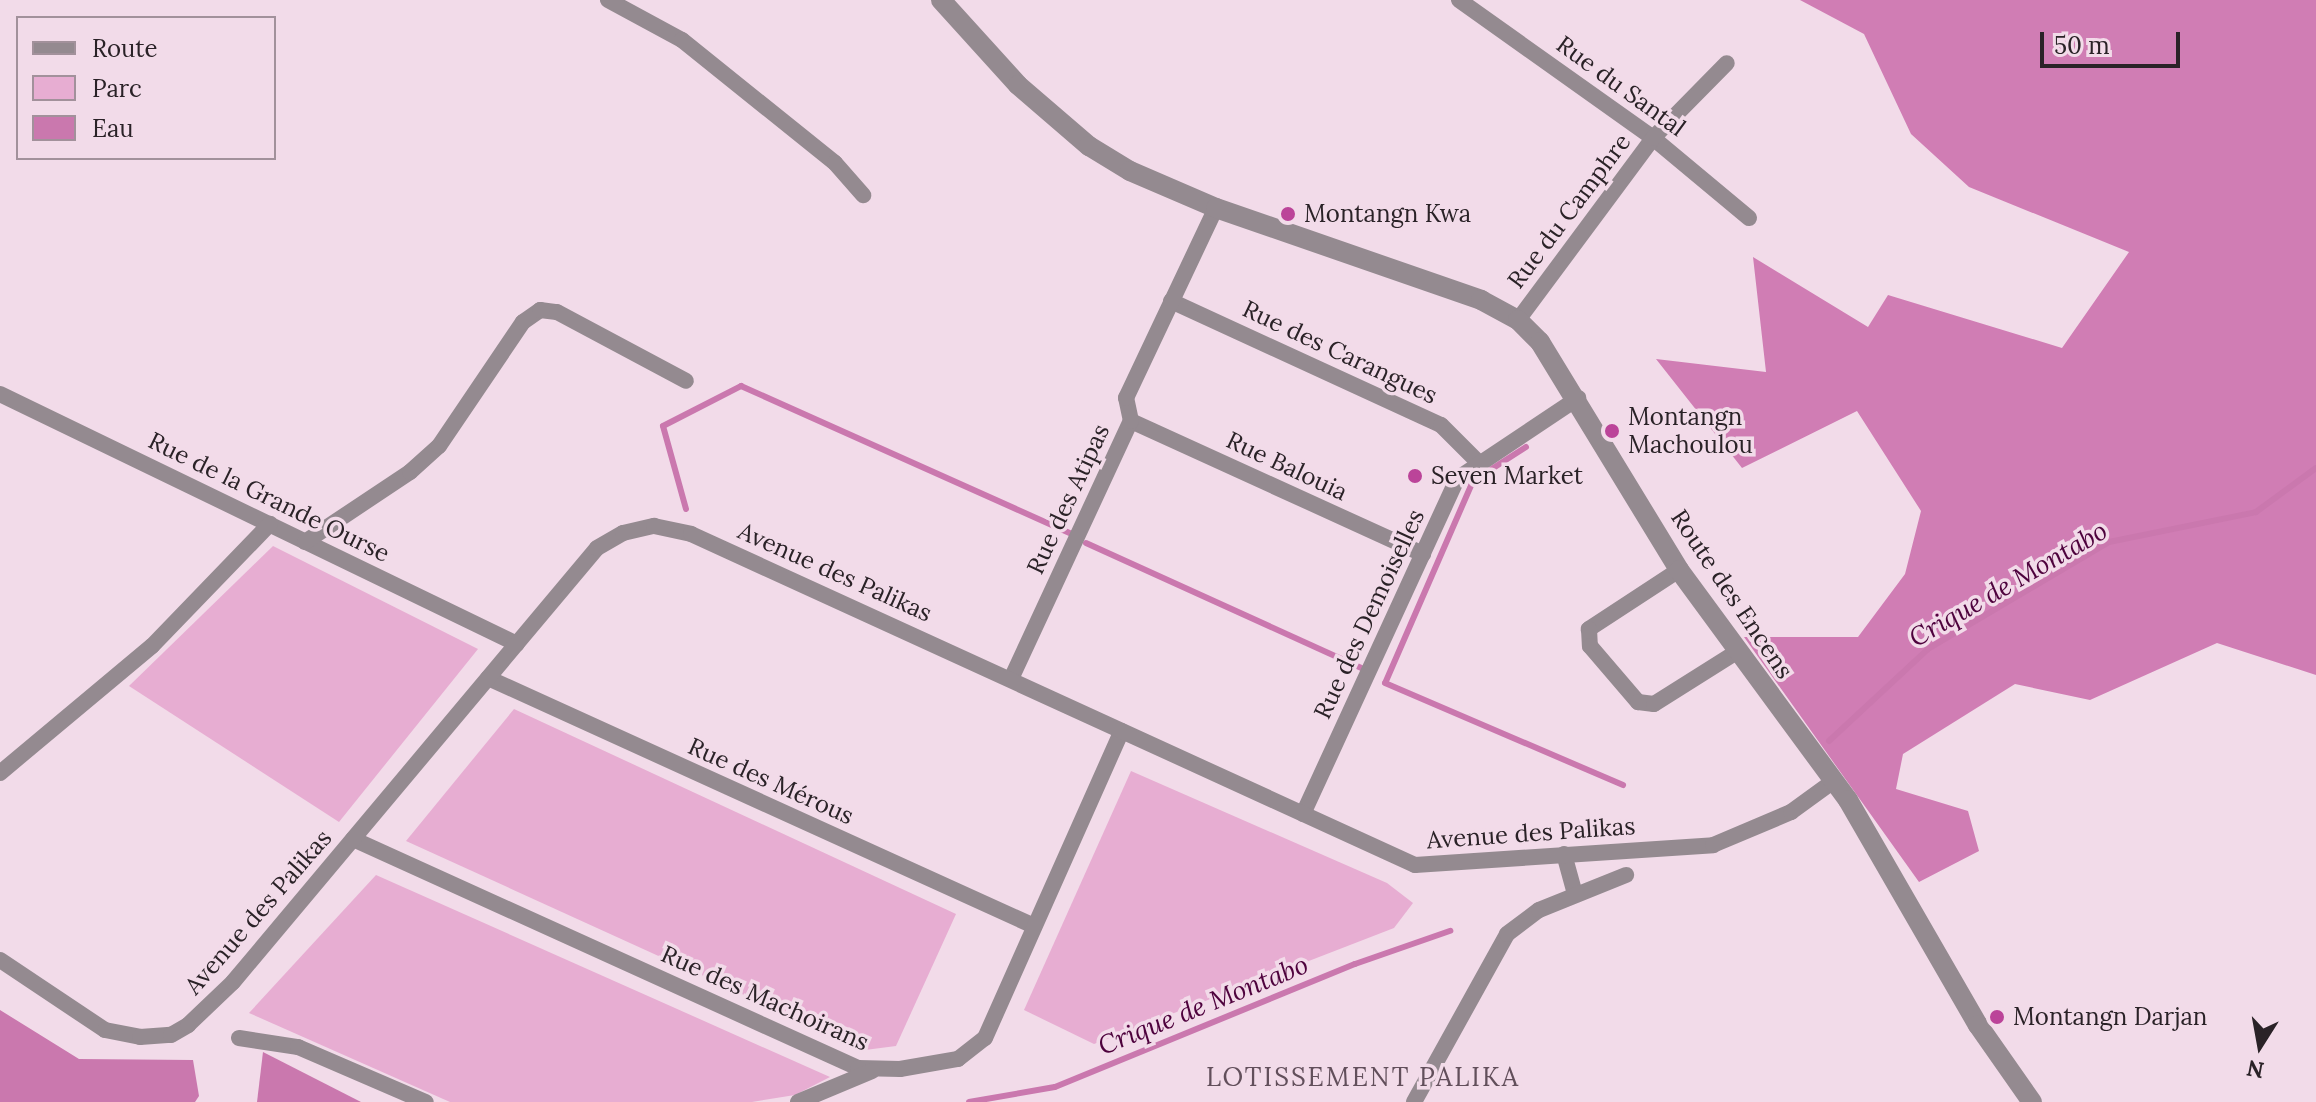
<!DOCTYPE html>
<html>
<head>
<meta charset="utf-8">
<style>
  body { margin:0 }
  #map { position:relative; width:2316px; height:1102px; overflow:hidden; background:#f2dbe9; font-family:Lora,serif }
  div>[style] { position:absolute }
  .green>* { inset:0; background:#e7add2 }
  .forest>* { inset:0; background:#d07db4 }
  .water>* { inset:0; background:#ca78ae }
  .stream>* { height:6px; margin:-3px; padding:0 3px; transform-origin:3px; border-radius:3px; background:#ca78ae }
  .minor>* { height:16px; margin:-8px; padding:0 8px; transform-origin:8px; border-radius:8px; background:#948a90 }
  .tertiary>* { height:20px; margin:-10px; padding:0 10px; transform-origin:10px; border-radius:10px; background:#948a90 }
  .dots>* { width:22px; height:22px; translate:-50% -50%; box-sizing:border-box; border:4px solid #f2dbe9; border-radius:50% }
  span { translate:-50% -50%; white-space:nowrap; text-align:center; line-height:1.15; -webkit-text-stroke:7px #f2dbe9; paint-order:stroke }
  .street-label { font-size:24px; color:#2a2227 }
  .poi-label { font-size:24px; color:#2a2227 }
  .left { translate:0 -50%; text-align:left }
  .water-label { font-size:26px; color:#4e023d; font-style:italic }
  .neighbourhood-label { font-size:26px; color:#624f5b; letter-spacing:2px }
  .legend { position:absolute; left:16px; top:16px; width:260px; height:144px; box-sizing:border-box; background:#f2dbe9; border:2px solid #a2919b; margin:0; padding:10px 14px; list-style:none; font-size:24px; color:#2a2227 }
  .legend li { display:flex; align-items:center; gap:16px; height:40px }
  .legend b { width:40px; border:2px solid #a2919b }
  .north { position:absolute; left:2220px; top:1006px; width:80px; height:80px; -webkit-text-stroke:6px #f2dbe9; paint-order:stroke; rotate:191deg; font-size:22px; font-weight:700; line-height:32px; text-align:center; color:#2a2227 }
  .north::after { content:''; display:block; margin:auto; width:28px; height:36px; background:#2a2227; clip-path:polygon(50% 0,100% 100%,50% 72%,0 100%) }
  .scale { position:absolute; left:2040px; top:32px; width:140px; height:36px; box-sizing:border-box; border:4px solid #2a2227; border-top:0; padding-left:10px; font-size:24px; line-height:28px; white-space:nowrap; color:#2a2227; -webkit-text-stroke:6px #f2dbe9; paint-order:stroke }
</style>
</head>
<body>
<div id="map">
  <div class="green">
    <i style="clip-path:polygon(273px 546px,478px 649px,339px 822px,129px 686px)"></i>
    <i style="clip-path:polygon(514px 709px,956px 914px,896px 1046px,865px 1050px,406px 841px)"></i>
    <i style="clip-path:polygon(1131px 771px,1387px 883px,1413px 903px,1394px 928px,1094px 1044px,1024px 1010px)"></i>
    <i style="clip-path:polygon(376px 875px,830px 1077px,795px 1095px,752px 1102px,450px 1102px,249px 1013px)"></i>
  </div>
  <div class="forest">
    <i style="clip-path:polygon(1800px 0,2316px 0,2316px 675px,2217px 643px,2090px 700px,2015px 684px,1903px 754px,1896px 789px,1968px 811px,1979px 851px,1919px 882px,1744px 637px,1858px 637px,1905px 574px,1921px 511px,1857px 411px,1742px 468px,1656px 359px,1766px 372px,1753px 257px,1868px 327px,1888px 295px,2062px 348px,2129px 252px,1969px 187px,1911px 134px,1864px 34px)"></i>
  </div>
  <div class="water">
    <i style="clip-path:polygon(0 1010px,79px 1059px,193px 1060px,199px 1096px,195px 1102px,0 1102px)"></i>
    <i style="clip-path:polygon(263px 1052px,361px 1102px,257px 1102px)"></i>
  </div>
  <div class="stream">
    <i style="left:1526px;top:447px;width:63px;rotate:147.3deg"></i>
    <i style="left:1473px;top:481px;width:220px;rotate:113.5deg"></i>
    <i style="left:1385px;top:683px;width:259px;rotate:23.2deg"></i>
    <i style="left:686px;top:509px;width:86px;rotate:-105.5deg"></i>
    <i style="left:663px;top:426px;width:88px;rotate:-27.1deg"></i>
    <i style="left:741px;top:386px;width:363px;rotate:24.1deg"></i>
    <i style="left:1086px;top:543px;width:303px;rotate:24.4deg"></i>
    <i style="left:1829px;top:741px;width:135px;rotate:-42.9deg"></i>
    <i style="left:1928px;top:649px;width:210px;rotate:-30.6deg"></i>
    <i style="left:2109px;top:542px;width:150px;rotate:-11.5deg"></i>
    <i style="left:2256px;top:512px;width:74px;rotate:-36.3deg"></i>
    <i style="left:969px;top:1102px;width:87px;rotate:-9.9deg"></i>
    <i style="left:1055px;top:1087px;width:324px;rotate:-22.3deg"></i>
    <i style="left:1355px;top:964px;width:101px;rotate:-19.2deg"></i>
  </div>
  <div class="minor">
    <i style="left:608px;top:0;width:84px;rotate:28.4deg"></i>
    <i style="left:682px;top:40px;width:196px;rotate:38.8deg"></i>
    <i style="left:835px;top:163px;width:43px;rotate:48.8deg"></i>
    <i style="left:1459px;top:0;width:238px;rotate:35.4deg"></i>
    <i style="left:1653px;top:138px;width:125px;rotate:39.8deg"></i>
    <i style="left:1171px;top:301px;width:297px;rotate:24.7deg"></i>
    <i style="left:1441px;top:425px;width:52px;rotate:45deg"></i>
    <i style="left:1518px;top:320px;width:227px;rotate:-53.4deg"></i>
    <i style="left:1653px;top:138px;width:105px;rotate:-45.4deg"></i>
    <i style="left:0;top:394px;width:574px;rotate:25.81deg"></i>
    <i style="left:1131px;top:421px;width:321px;rotate:24.5deg"></i>
    <i style="left:305px;top:542px;width:126px;rotate:-33.7deg"></i>
    <i style="left:410px;top:472px;width:39px;rotate:-42deg"></i>
    <i style="left:439px;top:446px;width:150px;rotate:-55.9deg"></i>
    <i style="left:523px;top:322px;width:21px;rotate:-35deg"></i>
    <i style="left:540px;top:310px;width:17px;rotate:7deg"></i>
    <i style="left:557px;top:312px;width:146px;rotate:28.1deg"></i>
    <i style="left:1679px;top:570px;width:108px;rotate:146.8deg"></i>
    <i style="left:1589px;top:629px;width:17px;rotate:87deg"></i>
    <i style="left:1590px;top:646px;width:74px;rotate:49.4deg"></i>
    <i style="left:1638px;top:702px;width:16px;rotate:7deg"></i>
    <i style="left:1654px;top:704px;width:99px;rotate:-32.2deg"></i>
    <i style="left:488px;top:678px;width:600px;rotate:24.43deg"></i>
    <i style="left:1011px;top:679px;width:285px;rotate:-65.1deg"></i>
    <i style="left:1131px;top:421px;width:24px;rotate:-102deg"></i>
    <i style="left:1126px;top:398px;width:210px;rotate:-64.7deg"></i>
    <i style="left:0;top:773px;width:198px;rotate:-39.9deg"></i>
    <i style="left:152px;top:646px;width:170px;rotate:-46deg"></i>
    <i style="left:1303px;top:814px;width:369px;rotate:-65.3deg"></i>
    <i style="left:1457px;top:479px;width:146px;rotate:-33.8deg"></i>
    <i style="left:353px;top:839px;width:554px;rotate:24.39deg"></i>
    <i style="left:858px;top:1068px;width:42px;rotate:1.4deg"></i>
    <i style="left:900px;top:1069px;width:59px;rotate:-9.8deg"></i>
    <i style="left:958px;top:1059px;width:34px;rotate:-38deg"></i>
    <i style="left:985px;top:1038px;width:336px;rotate:-66deg"></i>
    <i style="left:1564px;top:854px;width:41px;rotate:74.6deg"></i>
    <i style="left:0;top:960px;width:126px;rotate:33.7deg"></i>
    <i style="left:105px;top:1030px;width:36px;rotate:11deg"></i>
    <i style="left:140px;top:1037px;width:31px;rotate:-4deg"></i>
    <i style="left:171px;top:1035px;width:20px;rotate:-30deg"></i>
    <i style="left:188px;top:1025px;width:62px;rotate:-43.7deg"></i>
    <i style="left:233px;top:982px;width:566px;rotate:-50.01deg"></i>
    <i style="left:597px;top:548px;width:30px;rotate:-30deg"></i>
    <i style="left:623px;top:533px;width:32px;rotate:-13deg"></i>
    <i style="left:654px;top:526px;width:38px;rotate:12deg"></i>
    <i style="left:691px;top:534px;width:796px;rotate:24.57deg"></i>
    <i style="left:1415px;top:865px;width:299px;rotate:-3.8deg"></i>
    <i style="left:1713px;top:845px;width:85px;rotate:-22.9deg"></i>
    <i style="left:1791px;top:812px;width:54px;rotate:-36deg"></i>
    <i style="left:239px;top:1038px;width:60px;rotate:8.7deg"></i>
    <i style="left:298px;top:1047px;width:139px;rotate:23.3deg"></i>
    <i style="left:798px;top:1102px;width:80px;rotate:-22.7deg"></i>
    <i style="left:1414px;top:1102px;width:192px;rotate:-61deg"></i>
    <i style="left:1507px;top:934px;width:40px;rotate:-37deg"></i>
    <i style="left:1539px;top:910px;width:94px;rotate:-21.9deg"></i>
  </div>
  <div class="tertiary">
    <i style="left:941px;top:0;width:115px;rotate:47.8deg"></i>
    <i style="left:1018px;top:85px;width:94px;rotate:40.7deg"></i>
    <i style="left:1089px;top:146px;width:48px;rotate:31.4deg"></i>
    <i style="left:1130px;top:171px;width:94px;rotate:23.3deg"></i>
    <i style="left:1216px;top:208px;width:281px;rotate:19.1deg"></i>
    <i style="left:1481px;top:300px;width:42px;rotate:28.4deg"></i>
    <i style="left:1518px;top:320px;width:31px;rotate:45deg"></i>
    <i style="left:1540px;top:342px;width:267px;rotate:58.6deg"></i>
    <i style="left:1679px;top:570px;width:285px;rotate:53.7deg"></i>
    <i style="left:1848px;top:800px;width:260px;rotate:60deg"></i>
    <i style="left:1978px;top:1025px;width:94px;rotate:55deg"></i>
  </div>
  <div class="dots">
    <i style="left:1288px;top:214px;background:#b49"></i>
    <i style="left:1612px;top:431px;background:#b49"></i>
    <i style="left:1415px;top:476px;background:#b49"></i>
    <i style="left:1997px;top:1017px;background:#b49"></i>
  </div>
  <div class="street-label">
    <span style="left:1621px;top:86px;rotate:36deg">Rue du Santal</span>
    <span style="left:1569px;top:211px;rotate:-53deg">Rue du Camphre</span>
    <span style="left:1340px;top:352px;rotate:25deg">Rue des Carangues</span>
    <span style="left:1287px;top:466px;rotate:25deg">Rue Balouia</span>
    <span style="left:269px;top:497px;rotate:26deg">Rue de la Grande Ourse</span>
    <span style="left:1068px;top:499px;rotate:-65deg">Rue des Atipas</span>
    <span style="left:835px;top:572px;rotate:24deg">Avenue des Palikas</span>
    <span style="left:1732px;top:594px;rotate:56deg">Route des Encens</span>
    <span style="left:1369px;top:614px;rotate:-65deg">Rue des Demoiselles</span>
    <span style="left:771px;top:781px;rotate:24deg">Rue des Mérous</span>
    <span style="left:1531px;top:833px;rotate:-4deg">Avenue des Palikas</span>
    <span style="left:258px;top:912px;rotate:-49deg">Avenue des Palikas</span>
    <span style="left:765px;top:998px;rotate:24deg">Rue des Machoirans</span>
  </div>
  <div class="poi-label">
    <span class="left" style="left:1304px;top:214px">Montangn Kwa</span>
    <span class="left" style="left:1628px;top:431px">Montangn<br>Machoulou</span>
    <span class="left" style="left:1431px;top:476px">Seven Market</span>
    <span class="left" style="left:2013px;top:1017px">Montangn Darjan</span>
  </div>
  <div class="water-label">
    <span style="left:2008px;top:584px;rotate:-30deg">Crique de Montabo</span>
    <span style="left:1203px;top:1005px;rotate:-22deg">Crique de Montabo</span>
  </div>
  <div class="neighbourhood-label">
    <span style="left:1363px;top:1077px">LOTISSEMENT PALIKA</span>
  </div>
  <ul class="legend">
  <li><b style="height:10px;background:#948a90"></b>Route</li>
  <li><b style="height:22px;background:#e7add2"></b>Parc</li>
  <li><b style="height:22px;background:#ca78ae"></b>Eau</li>
  </ul>
  <div class="north">N</div>
  <div class="scale">50 m</div>
</div>
</body>
</html>
